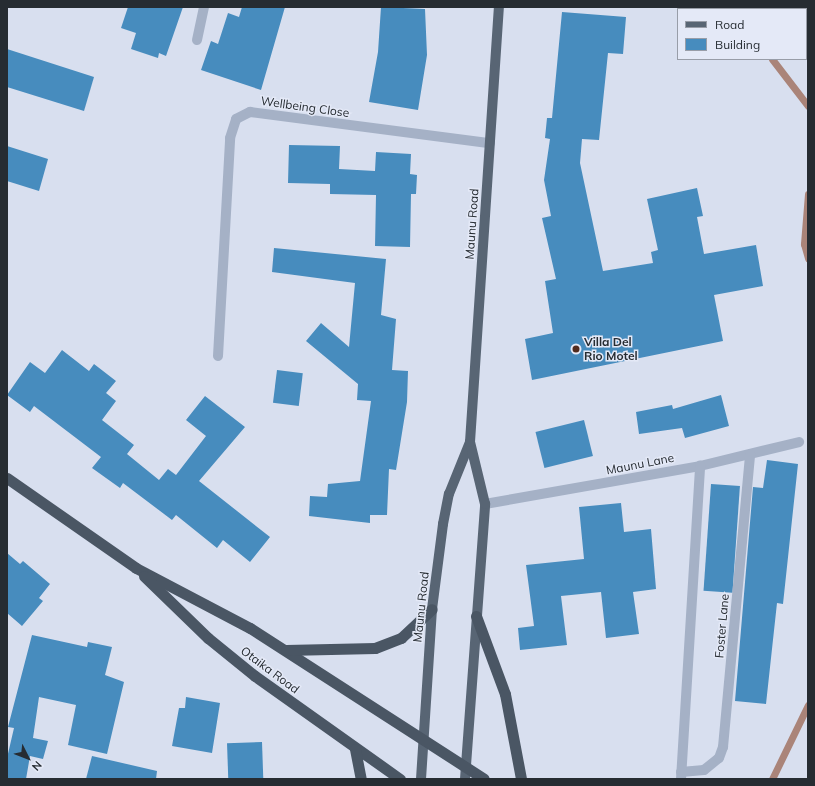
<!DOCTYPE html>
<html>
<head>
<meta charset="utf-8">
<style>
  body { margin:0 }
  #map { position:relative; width:815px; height:786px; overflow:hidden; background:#d8dfef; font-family:Mulish,sans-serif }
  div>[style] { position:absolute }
  .stream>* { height:7px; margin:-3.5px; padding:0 3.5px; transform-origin:3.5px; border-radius:3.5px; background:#aa8479 }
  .building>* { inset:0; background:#478cbe; transform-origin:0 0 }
  .service>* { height:10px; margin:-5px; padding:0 5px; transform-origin:5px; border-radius:5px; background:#a5b1c6 }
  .minor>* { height:10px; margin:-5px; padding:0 5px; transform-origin:5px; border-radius:5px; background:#a5b1c6 }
  .primary>* { height:10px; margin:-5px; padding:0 5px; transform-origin:5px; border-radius:5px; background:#586574 }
  .trunk>* { height:11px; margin:-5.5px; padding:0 5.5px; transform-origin:5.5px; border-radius:5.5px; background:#4a5664 }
  .dots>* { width:11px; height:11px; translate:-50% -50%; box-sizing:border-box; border:2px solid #e4e9f7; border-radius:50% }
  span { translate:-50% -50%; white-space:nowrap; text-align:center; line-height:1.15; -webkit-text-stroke:3px #e4e9f7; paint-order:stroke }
  .street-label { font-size:12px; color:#262c32 }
  .poi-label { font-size:12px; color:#262c32; font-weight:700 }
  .left { translate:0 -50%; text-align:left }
  .frame { position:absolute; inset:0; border:8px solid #262c32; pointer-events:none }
  .legend { position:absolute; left:677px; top:8px; width:130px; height:52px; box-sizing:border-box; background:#e4e9f7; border:1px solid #989da8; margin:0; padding:5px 7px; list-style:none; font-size:12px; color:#262c32 }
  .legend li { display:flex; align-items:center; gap:8px; height:20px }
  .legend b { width:20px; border:1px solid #989da8 }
  .north { position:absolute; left:8px; top:738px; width:40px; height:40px; -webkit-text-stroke:3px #e4e9f7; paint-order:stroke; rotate:132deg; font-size:11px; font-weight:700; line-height:16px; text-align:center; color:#262c32 }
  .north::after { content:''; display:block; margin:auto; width:14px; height:18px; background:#262c32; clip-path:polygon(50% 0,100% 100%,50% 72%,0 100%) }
</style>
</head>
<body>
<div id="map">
  <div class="stream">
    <i style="left:741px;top:7px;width:2px;rotate:90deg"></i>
    <i style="left:772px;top:59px;width:59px;rotate:52.5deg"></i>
    <i style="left:808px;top:194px;width:50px;rotate:94.6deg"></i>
    <i style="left:804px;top:244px;width:15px;rotate:74deg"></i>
    <i style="left:772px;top:779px;width:82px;rotate:-64.1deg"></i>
  </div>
  <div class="building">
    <i style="clip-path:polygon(128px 7px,183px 7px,166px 56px,159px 53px,158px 58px,131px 49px,136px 33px,121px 28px)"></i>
    <i style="clip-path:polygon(242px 7px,285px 7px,261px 90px,201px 70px,211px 41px,218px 44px,228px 13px,239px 17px)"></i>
    <i style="clip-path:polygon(381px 7px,425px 9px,427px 55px,418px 110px,369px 102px,378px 52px)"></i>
    <i style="clip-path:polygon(562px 12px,626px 17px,623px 54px,608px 53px,599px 140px,582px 139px,580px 163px,603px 271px,653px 263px,651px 252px,658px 250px,647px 199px,697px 188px,703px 216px,697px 217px,704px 254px,756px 245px,763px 286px,714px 295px,723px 341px,532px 380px,525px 339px,553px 333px,545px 281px,556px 279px,542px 218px,551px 216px,544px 180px,550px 139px,545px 138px,547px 118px,552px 118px)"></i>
    <i style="clip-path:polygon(7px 49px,94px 77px,84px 111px,7px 87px)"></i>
    <i style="clip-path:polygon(289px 145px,340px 146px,339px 169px,375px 171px,376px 152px,411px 154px,410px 174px,417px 175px,416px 194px,411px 194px,410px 247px,375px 246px,376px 195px,330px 194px,330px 184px,288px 183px)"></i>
    <i style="clip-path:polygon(7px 146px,48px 159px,39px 191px,7px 181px)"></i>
    <i style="clip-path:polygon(274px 248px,386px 259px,381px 315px,396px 319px,392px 370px,408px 371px,407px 402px,396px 470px,389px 469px,387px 515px,370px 515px,370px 523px,309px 516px,310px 496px,327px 497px,328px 484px,360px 481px,371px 401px,357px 400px,358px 384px,306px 341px,321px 323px,349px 347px,355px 283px,272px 272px)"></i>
    <i style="clip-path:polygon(62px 350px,89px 371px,94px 364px,116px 381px,106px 393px,116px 401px,102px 420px,134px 445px,127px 454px,159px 480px,168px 469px,176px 475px,206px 436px,186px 420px,205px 396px,245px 427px,199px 481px,270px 537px,250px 562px,223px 540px,217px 548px,176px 515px,172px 520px,123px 483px,120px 488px,92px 468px,101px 457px,34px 406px,30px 412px,7px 395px,30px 362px,45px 373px)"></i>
    <i style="left:277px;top:370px;width:26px;height:33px;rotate:7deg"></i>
    <i style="clip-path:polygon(721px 395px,729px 426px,685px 438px,682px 428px,639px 434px,636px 412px,672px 405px,673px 409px)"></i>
    <i style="left:584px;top:420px;width:37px;height:50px;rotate:76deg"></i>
    <i style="clip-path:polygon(767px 460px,798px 464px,783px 604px,777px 603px,766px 704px,735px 701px,753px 487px,763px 488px)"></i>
    <i style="left:711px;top:484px;width:29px;height:107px;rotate:4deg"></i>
    <i style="clip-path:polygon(621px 503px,624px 532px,651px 529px,656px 589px,633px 592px,639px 634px,606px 638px,601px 592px,561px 596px,567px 645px,520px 650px,518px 628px,534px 626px,526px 565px,584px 559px,579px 507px)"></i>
    <i style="clip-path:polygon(7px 553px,20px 564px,23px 561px,50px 584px,39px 598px,43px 601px,22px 626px,7px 613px)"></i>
    <i style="clip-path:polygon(32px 635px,87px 647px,88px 642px,112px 647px,105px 675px,124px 682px,107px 754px,68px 745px,76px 705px,39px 697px,33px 738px,48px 741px,43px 759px,30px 756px,26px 779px,7px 779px,7px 758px,14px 728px,8px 727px)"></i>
    <i style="clip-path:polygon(186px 697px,220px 703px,212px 753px,172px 746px,179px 708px,185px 708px)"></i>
    <i style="left:262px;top:742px;width:37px;height:35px;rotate:88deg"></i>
    <i style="clip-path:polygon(92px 756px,157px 771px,156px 779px,86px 779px)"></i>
  </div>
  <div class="service">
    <i style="left:197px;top:40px;width:34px;rotate:-78deg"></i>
  </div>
  <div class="minor">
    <i style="left:218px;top:356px;width:218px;rotate:-86.8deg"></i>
    <i style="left:230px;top:138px;width:20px;rotate:-72deg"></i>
    <i style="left:236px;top:119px;width:16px;rotate:-27deg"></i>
    <i style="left:250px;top:112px;width:242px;rotate:7.4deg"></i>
    <i style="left:485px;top:504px;width:218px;rotate:-10deg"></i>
    <i style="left:700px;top:466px;width:102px;rotate:-13.6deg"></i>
    <i style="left:681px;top:772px;width:23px;rotate:-5deg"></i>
    <i style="left:704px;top:770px;width:19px;rotate:-39deg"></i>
    <i style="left:719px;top:758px;width:12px;rotate:-70deg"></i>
    <i style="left:723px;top:747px;width:294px;rotate:-84.7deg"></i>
    <i style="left:681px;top:779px;width:314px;rotate:-86.5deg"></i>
  </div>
  <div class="primary">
    <i style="left:421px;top:779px;width:170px;rotate:-86.3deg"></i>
    <i style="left:432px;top:609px;width:86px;rotate:-82.6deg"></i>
    <i style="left:443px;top:524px;width:31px;rotate:-79deg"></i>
    <i style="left:449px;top:494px;width:56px;rotate:-68deg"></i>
    <i style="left:465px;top:779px;width:276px;rotate:-85.8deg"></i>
    <i style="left:485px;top:504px;width:64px;rotate:-103.6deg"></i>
    <i style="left:470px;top:442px;width:436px;rotate:-86.2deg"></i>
  </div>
  <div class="trunk">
    <i style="left:7px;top:478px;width:157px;rotate:34.9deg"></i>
    <i style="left:136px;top:568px;width:129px;rotate:27.8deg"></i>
    <i style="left:250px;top:628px;width:278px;rotate:32.8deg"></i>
    <i style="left:144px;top:576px;width:89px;rotate:44.1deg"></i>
    <i style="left:208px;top:638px;width:60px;rotate:39deg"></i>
    <i style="left:255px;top:676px;width:178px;rotate:35.4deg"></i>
    <i style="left:476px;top:616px;width:83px;rotate:69.6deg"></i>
    <i style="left:505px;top:694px;width:86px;rotate:79.3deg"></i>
    <i style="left:286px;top:650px;width:89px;rotate:-1.3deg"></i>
    <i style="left:375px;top:648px;width:28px;rotate:-21deg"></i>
    <i style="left:401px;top:638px;width:42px;rotate:-43.1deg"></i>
    <i style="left:355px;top:749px;width:31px;rotate:79deg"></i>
  </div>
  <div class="dots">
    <i style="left:576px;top:349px;background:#512b1e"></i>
  </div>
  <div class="street-label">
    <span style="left:305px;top:107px;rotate:8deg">Wellbeing Close</span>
    <span style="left:472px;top:224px;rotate:-86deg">Maunu Road</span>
    <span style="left:640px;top:464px;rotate:-11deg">Maunu Lane</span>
    <span style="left:421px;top:607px;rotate:-84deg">Maunu Road</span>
    <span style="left:722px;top:626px;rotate:-85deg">Foster Lane</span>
    <span style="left:270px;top:670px;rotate:37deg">Otaika Road</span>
  </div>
  <div class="poi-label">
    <span class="left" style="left:584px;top:349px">Villa Del<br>Rio Motel</span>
  </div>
  <div class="frame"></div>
  <ul class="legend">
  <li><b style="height:5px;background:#586574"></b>Road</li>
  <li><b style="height:11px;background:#478cbe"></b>Building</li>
  </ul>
  <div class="north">N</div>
</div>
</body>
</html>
